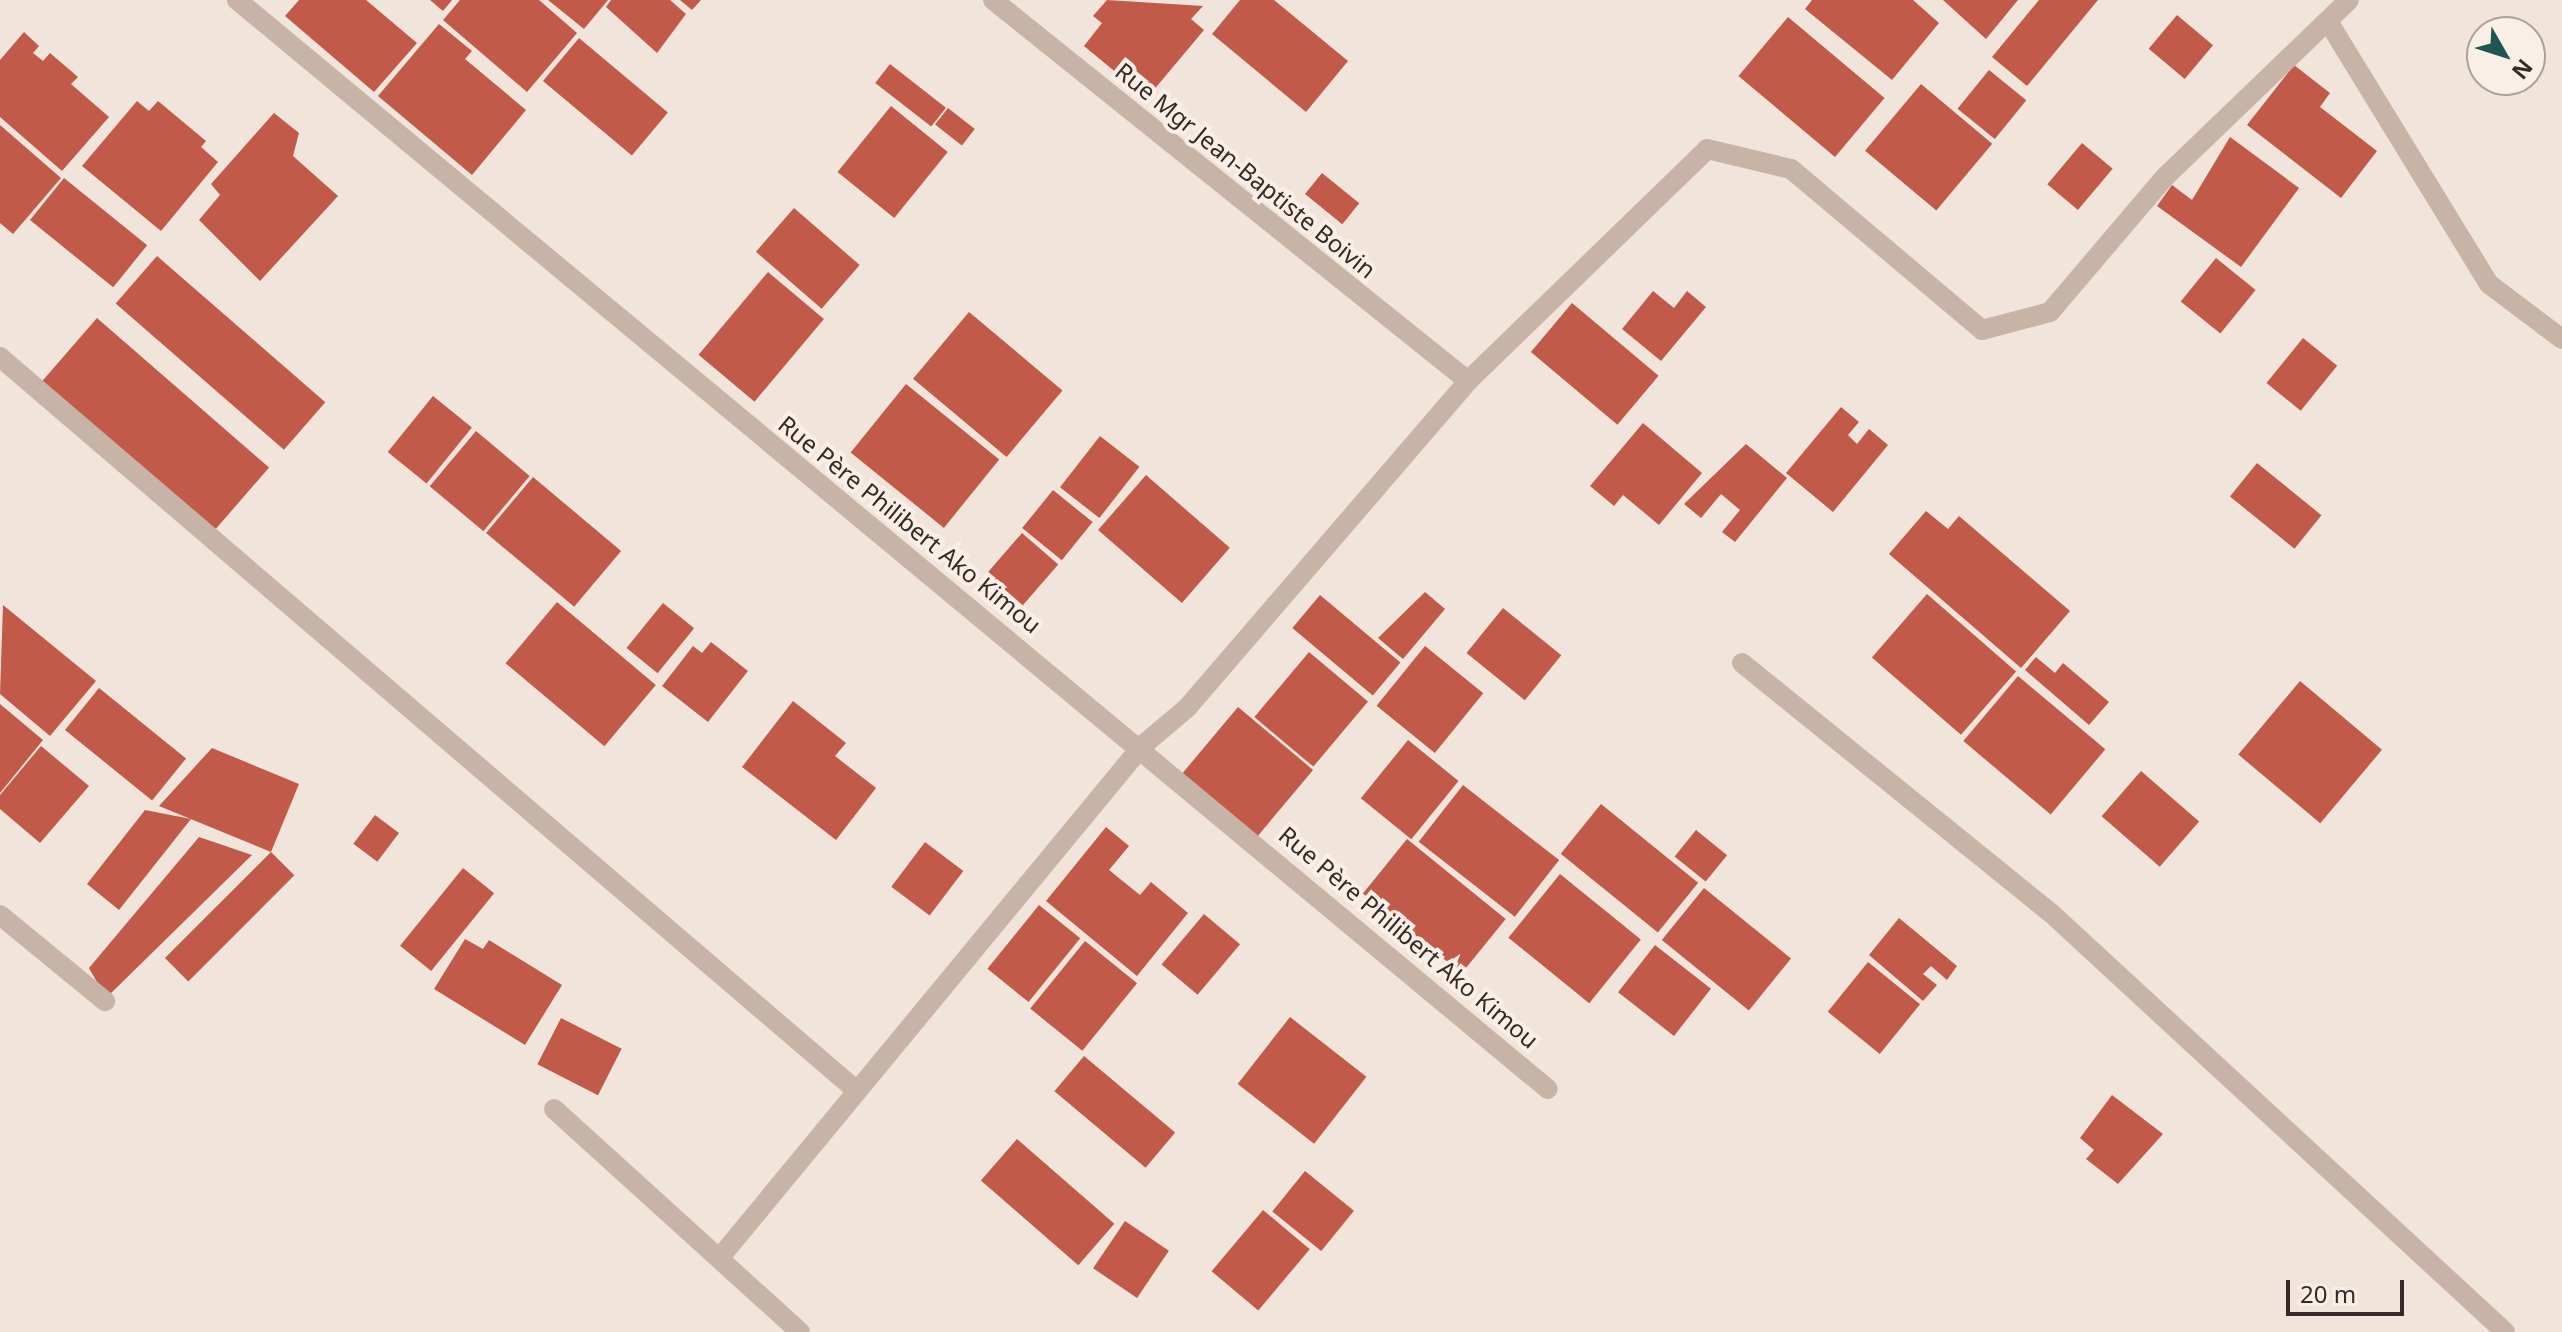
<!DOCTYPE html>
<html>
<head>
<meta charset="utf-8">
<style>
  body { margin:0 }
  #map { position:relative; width:2562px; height:1332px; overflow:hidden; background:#f1e4db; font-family:"Noto Sans",sans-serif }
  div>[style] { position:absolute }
  .building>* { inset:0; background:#c15a49; transform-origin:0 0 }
  .minor>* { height:20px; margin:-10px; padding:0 10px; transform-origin:10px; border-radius:10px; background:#c8b3a7 }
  span { translate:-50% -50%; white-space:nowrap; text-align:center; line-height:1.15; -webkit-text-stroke:8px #f9efe7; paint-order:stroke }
  .street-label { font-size:24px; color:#352a28 }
  .north { position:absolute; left:2466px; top:16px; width:80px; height:80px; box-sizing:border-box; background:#f9efe7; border:2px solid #aba09b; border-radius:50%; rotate:129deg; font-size:22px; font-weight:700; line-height:32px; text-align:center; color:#352a28 }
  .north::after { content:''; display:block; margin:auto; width:28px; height:36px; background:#1f5553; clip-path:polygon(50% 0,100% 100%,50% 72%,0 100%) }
  .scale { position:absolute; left:2286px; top:1280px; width:118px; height:36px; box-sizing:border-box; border:4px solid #352a28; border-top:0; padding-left:10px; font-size:24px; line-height:28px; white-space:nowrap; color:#352a28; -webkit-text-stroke:6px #f9efe7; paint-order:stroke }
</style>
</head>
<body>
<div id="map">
  <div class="building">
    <i style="clip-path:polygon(299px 0,366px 0,417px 43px,374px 92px,285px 16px)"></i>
    <i style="clip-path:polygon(430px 0,452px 0,443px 11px)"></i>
    <i style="clip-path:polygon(460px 0,539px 0,577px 33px,527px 92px,443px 20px)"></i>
    <i style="clip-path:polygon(548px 0,608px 0,584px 29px)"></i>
    <i style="clip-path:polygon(611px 0,670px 0,686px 14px,657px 53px,606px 7px)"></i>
    <i style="clip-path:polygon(680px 0,701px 0,692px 10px)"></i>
    <i style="clip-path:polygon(1107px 0,1203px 6px,1191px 19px,1204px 30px,1147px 98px,1084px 46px,1102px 23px,1093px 16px)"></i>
    <i style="clip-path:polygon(1240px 0,1274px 0,1348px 61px,1306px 112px,1212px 34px)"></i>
    <i style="clip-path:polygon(1812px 0,1913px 0,1939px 23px,1892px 80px,1805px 9px)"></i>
    <i style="clip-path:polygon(1943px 0,2018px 0,1986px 39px)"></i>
    <i style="clip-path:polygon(2039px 0,2098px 0,2027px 86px,1992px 57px)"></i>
    <i style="left:2177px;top:15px;width:47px;height:44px;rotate:40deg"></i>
    <i style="left:1788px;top:17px;width:126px;height:77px;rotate:40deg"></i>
    <i style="clip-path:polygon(439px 24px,472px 51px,465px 59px,526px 110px,472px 175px,378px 96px)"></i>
    <i style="clip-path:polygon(24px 32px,39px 46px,33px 53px,43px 61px,50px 53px,78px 77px,71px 84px,109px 117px,62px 171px,0 117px,0 60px)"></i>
    <i style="left:579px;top:38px;width:116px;height:56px;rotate:40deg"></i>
    <i style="left:890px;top:64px;width:71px;height:24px;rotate:38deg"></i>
    <i style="clip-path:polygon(2294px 65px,2330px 93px,2320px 107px,2377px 151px,2341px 198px,2247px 125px)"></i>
    <i style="left:1989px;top:70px;width:48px;height:50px;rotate:39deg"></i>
    <i style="left:1921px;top:84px;width:93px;height:87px;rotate:40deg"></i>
    <i style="clip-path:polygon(137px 101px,149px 111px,158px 101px,206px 141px,201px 147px,218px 162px,161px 231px,82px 166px)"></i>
    <i style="left:891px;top:106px;width:73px;height:85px;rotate:39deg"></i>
    <i style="left:948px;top:108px;width:34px;height:21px;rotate:38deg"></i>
    <i style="clip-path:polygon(274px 113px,299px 133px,293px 156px,338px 196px,260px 281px,199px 220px,220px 195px,211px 184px)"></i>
    <i style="clip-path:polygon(0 125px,61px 178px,13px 234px,0 223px)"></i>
    <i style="clip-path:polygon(2230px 137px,2299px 188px,2241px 267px,2157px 206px,2172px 185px,2192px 200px)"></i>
    <i style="left:2082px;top:143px;width:40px;height:54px;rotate:40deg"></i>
    <i style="left:1322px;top:173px;width:48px;height:27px;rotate:39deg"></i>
    <i style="left:64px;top:178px;width:107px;height:54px;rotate:39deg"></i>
    <i style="left:794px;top:208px;width:87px;height:58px;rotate:41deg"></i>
    <i style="left:157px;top:256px;width:223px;height:63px;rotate:41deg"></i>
    <i style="left:2216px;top:258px;width:51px;height:56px;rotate:39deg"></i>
    <i style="left:768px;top:272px;width:73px;height:108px;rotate:40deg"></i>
    <i style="clip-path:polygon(1653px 291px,1674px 308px,1687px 291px,1706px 307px,1661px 361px,1622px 329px)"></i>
    <i style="left:1572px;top:303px;width:113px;height:64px;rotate:40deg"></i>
    <i style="left:969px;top:312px;width:122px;height:87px;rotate:40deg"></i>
    <i style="left:97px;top:318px;width:228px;height:89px;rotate:41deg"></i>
    <i style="left:2303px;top:338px;width:44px;height:58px;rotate:39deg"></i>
    <i style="left:906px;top:384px;width:120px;height:88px;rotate:39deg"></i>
    <i style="left:433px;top:396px;width:50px;height:72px;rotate:39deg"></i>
    <i style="clip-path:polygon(1841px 407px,1859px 422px,1848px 435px,1857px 444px,1869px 429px,1888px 445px,1833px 512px,1786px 473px)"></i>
    <i style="clip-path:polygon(1643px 423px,1702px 473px,1659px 525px,1623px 495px,1614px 506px,1590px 486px)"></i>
    <i style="left:476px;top:431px;width:70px;height:72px;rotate:40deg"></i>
    <i style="left:1100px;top:436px;width:50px;height:65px;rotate:38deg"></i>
    <i style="clip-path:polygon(1746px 444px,1787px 478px,1735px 542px,1722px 532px,1740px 510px,1721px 494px,1701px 518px,1684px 504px)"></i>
    <i style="left:2257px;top:463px;width:83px;height:43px;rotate:39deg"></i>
    <i style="left:1146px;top:475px;width:111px;height:73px;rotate:41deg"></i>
    <i style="left:533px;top:477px;width:115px;height:73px;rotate:40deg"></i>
    <i style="left:1053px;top:490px;width:51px;height:49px;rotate:39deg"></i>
    <i style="clip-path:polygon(1926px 511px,1948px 529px,1959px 516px,2070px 611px,2021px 668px,1889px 554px)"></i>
    <i style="left:1022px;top:533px;width:48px;height:54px;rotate:41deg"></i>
    <i style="clip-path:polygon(1425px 592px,1445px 609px,1403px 659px,1378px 638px)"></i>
    <i style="left:1927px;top:594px;width:118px;height:84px;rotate:41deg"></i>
    <i style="left:1320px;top:595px;width:105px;height:43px;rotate:40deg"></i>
    <i style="left:557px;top:602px;width:129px;height:80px;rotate:40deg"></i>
    <i style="left:663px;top:603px;width:40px;height:58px;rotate:39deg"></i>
    <i style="clip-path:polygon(3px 605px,96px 681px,50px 736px,0 694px)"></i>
    <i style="left:1503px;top:608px;width:75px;height:58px;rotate:39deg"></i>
    <i style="clip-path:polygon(711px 642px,748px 671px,708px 722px,662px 686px,693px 646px,702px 653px)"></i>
    <i style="left:1425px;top:646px;width:75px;height:77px;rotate:39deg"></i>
    <i style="left:1309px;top:652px;width:77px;height:85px;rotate:40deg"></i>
    <i style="clip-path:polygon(2036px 657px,2055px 673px,2063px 663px,2109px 702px,2089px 725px,2025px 670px)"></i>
    <i style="left:2018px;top:676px;width:114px;height:85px;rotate:40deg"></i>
    <i style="left:2300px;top:681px;width:107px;height:96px;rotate:40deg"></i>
    <i style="left:99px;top:688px;width:112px;height:54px;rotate:39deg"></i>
    <i style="clip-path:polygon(793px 701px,846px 743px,835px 756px,876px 788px,836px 840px,742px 767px)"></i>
    <i style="clip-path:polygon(0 704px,43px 740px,0 793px)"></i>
    <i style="left:1238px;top:707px;width:98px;height:87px;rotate:40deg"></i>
    <i style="left:1408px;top:740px;width:65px;height:75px;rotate:39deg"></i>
    <i style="clip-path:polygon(41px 746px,89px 786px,40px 843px,0 809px,0 795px)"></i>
    <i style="clip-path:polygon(212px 748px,299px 784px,271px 852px,159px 806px)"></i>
    <i style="left:2141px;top:771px;width:77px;height:60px;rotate:41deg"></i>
    <i style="left:1463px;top:785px;width:122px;height:72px;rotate:38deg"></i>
    <i style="left:1601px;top:804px;width:125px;height:64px;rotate:39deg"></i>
    <i style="clip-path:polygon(145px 810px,191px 819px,119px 910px,87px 884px)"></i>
    <i style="left:375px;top:815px;width:30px;height:36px;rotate:37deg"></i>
    <i style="clip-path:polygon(1106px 827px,1129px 846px,1109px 870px,1140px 895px,1151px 882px,1188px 913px,1137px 976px,1046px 901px)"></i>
    <i style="left:1696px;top:830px;width:40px;height:34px;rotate:39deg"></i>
    <i style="clip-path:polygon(199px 837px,252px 855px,106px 998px,89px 968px)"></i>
    <i style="left:1407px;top:839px;width:127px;height:70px;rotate:39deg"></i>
    <i style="left:925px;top:842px;width:48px;height:56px;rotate:37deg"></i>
    <i style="left:271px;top:852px;width:33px;height:150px;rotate:45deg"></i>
    <i style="left:463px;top:868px;width:40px;height:100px;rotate:39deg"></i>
    <i style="left:1560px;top:874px;width:104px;height:82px;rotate:39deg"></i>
    <i style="left:1704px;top:888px;width:112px;height:67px;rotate:39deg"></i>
    <i style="left:1039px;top:905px;width:53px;height:82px;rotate:39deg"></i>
    <i style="left:1204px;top:914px;width:47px;height:66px;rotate:40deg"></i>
    <i style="clip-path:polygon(1899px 918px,1957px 966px,1947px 980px,1931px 966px,1923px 974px,1937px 985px,1923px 1001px,1869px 955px)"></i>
    <i style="clip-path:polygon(465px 939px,483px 949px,489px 940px,562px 985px,525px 1045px,434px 989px)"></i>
    <i style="left:1085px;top:941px;width:67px;height:87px;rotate:39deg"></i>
    <i style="left:1655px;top:945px;width:71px;height:60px;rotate:38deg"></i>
    <i style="left:1868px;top:962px;width:67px;height:64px;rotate:39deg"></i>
    <i style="left:1290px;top:1017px;width:97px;height:85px;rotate:38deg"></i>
    <i style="left:561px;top:1018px;width:68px;height:52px;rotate:27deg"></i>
    <i style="left:1084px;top:1056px;width:119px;height:46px;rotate:40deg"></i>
    <i style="clip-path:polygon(2112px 1095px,2163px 1134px,2118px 1184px,2086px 1159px,2094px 1150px,2080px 1138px)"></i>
    <i style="left:1017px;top:1139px;width:129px;height:55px;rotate:41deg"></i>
    <i style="left:1305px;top:1171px;width:63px;height:52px;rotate:39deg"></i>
    <i style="left:1263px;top:1210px;width:61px;height:80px;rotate:40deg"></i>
    <i style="left:1125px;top:1221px;width:53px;height:57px;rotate:34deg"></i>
  </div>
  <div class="minor">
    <i style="left:237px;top:0;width:1704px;rotate:39.72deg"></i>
    <i style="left:993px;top:0;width:609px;rotate:38.73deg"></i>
    <i style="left:2329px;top:23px;width:306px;rotate:58.5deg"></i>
    <i style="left:2489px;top:284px;width:91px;rotate:37deg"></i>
    <i style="left:0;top:357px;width:1128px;rotate:40.58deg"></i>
    <i style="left:1742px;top:663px;width:397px;rotate:39deg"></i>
    <i style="left:2051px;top:913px;width:618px;rotate:42.7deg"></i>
    <i style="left:0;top:915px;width:136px;rotate:39.3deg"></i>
    <i style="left:554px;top:1109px;width:332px;rotate:42.2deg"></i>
    <i style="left:722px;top:1255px;width:660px;rotate:-50.47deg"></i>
    <i style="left:1142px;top:746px;width:59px;rotate:-40.2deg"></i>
    <i style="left:1187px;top:708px;width:431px;rotate:-49.3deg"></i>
    <i style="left:1468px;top:381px;width:333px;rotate:-44.1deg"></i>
    <i style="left:1707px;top:149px;width:86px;rotate:13.4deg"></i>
    <i style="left:1791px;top:169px;width:250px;rotate:40.1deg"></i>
    <i style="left:1982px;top:330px;width:70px;rotate:-14.8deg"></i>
    <i style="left:2050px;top:312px;width:177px;rotate:-49.6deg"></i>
    <i style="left:2165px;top:177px;width:255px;rotate:-43.9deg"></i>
  </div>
  <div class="street-label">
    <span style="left:1246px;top:170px;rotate:39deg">Rue Mgr Jean-Baptiste Boivin</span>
    <span style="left:910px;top:524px;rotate:39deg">Rue Père Philibert Ako Kimou</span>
    <span style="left:1409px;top:937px;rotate:40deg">Rue Père Philibert Ako Kimou</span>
  </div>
  <div class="north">N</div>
  <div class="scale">20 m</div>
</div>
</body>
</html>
